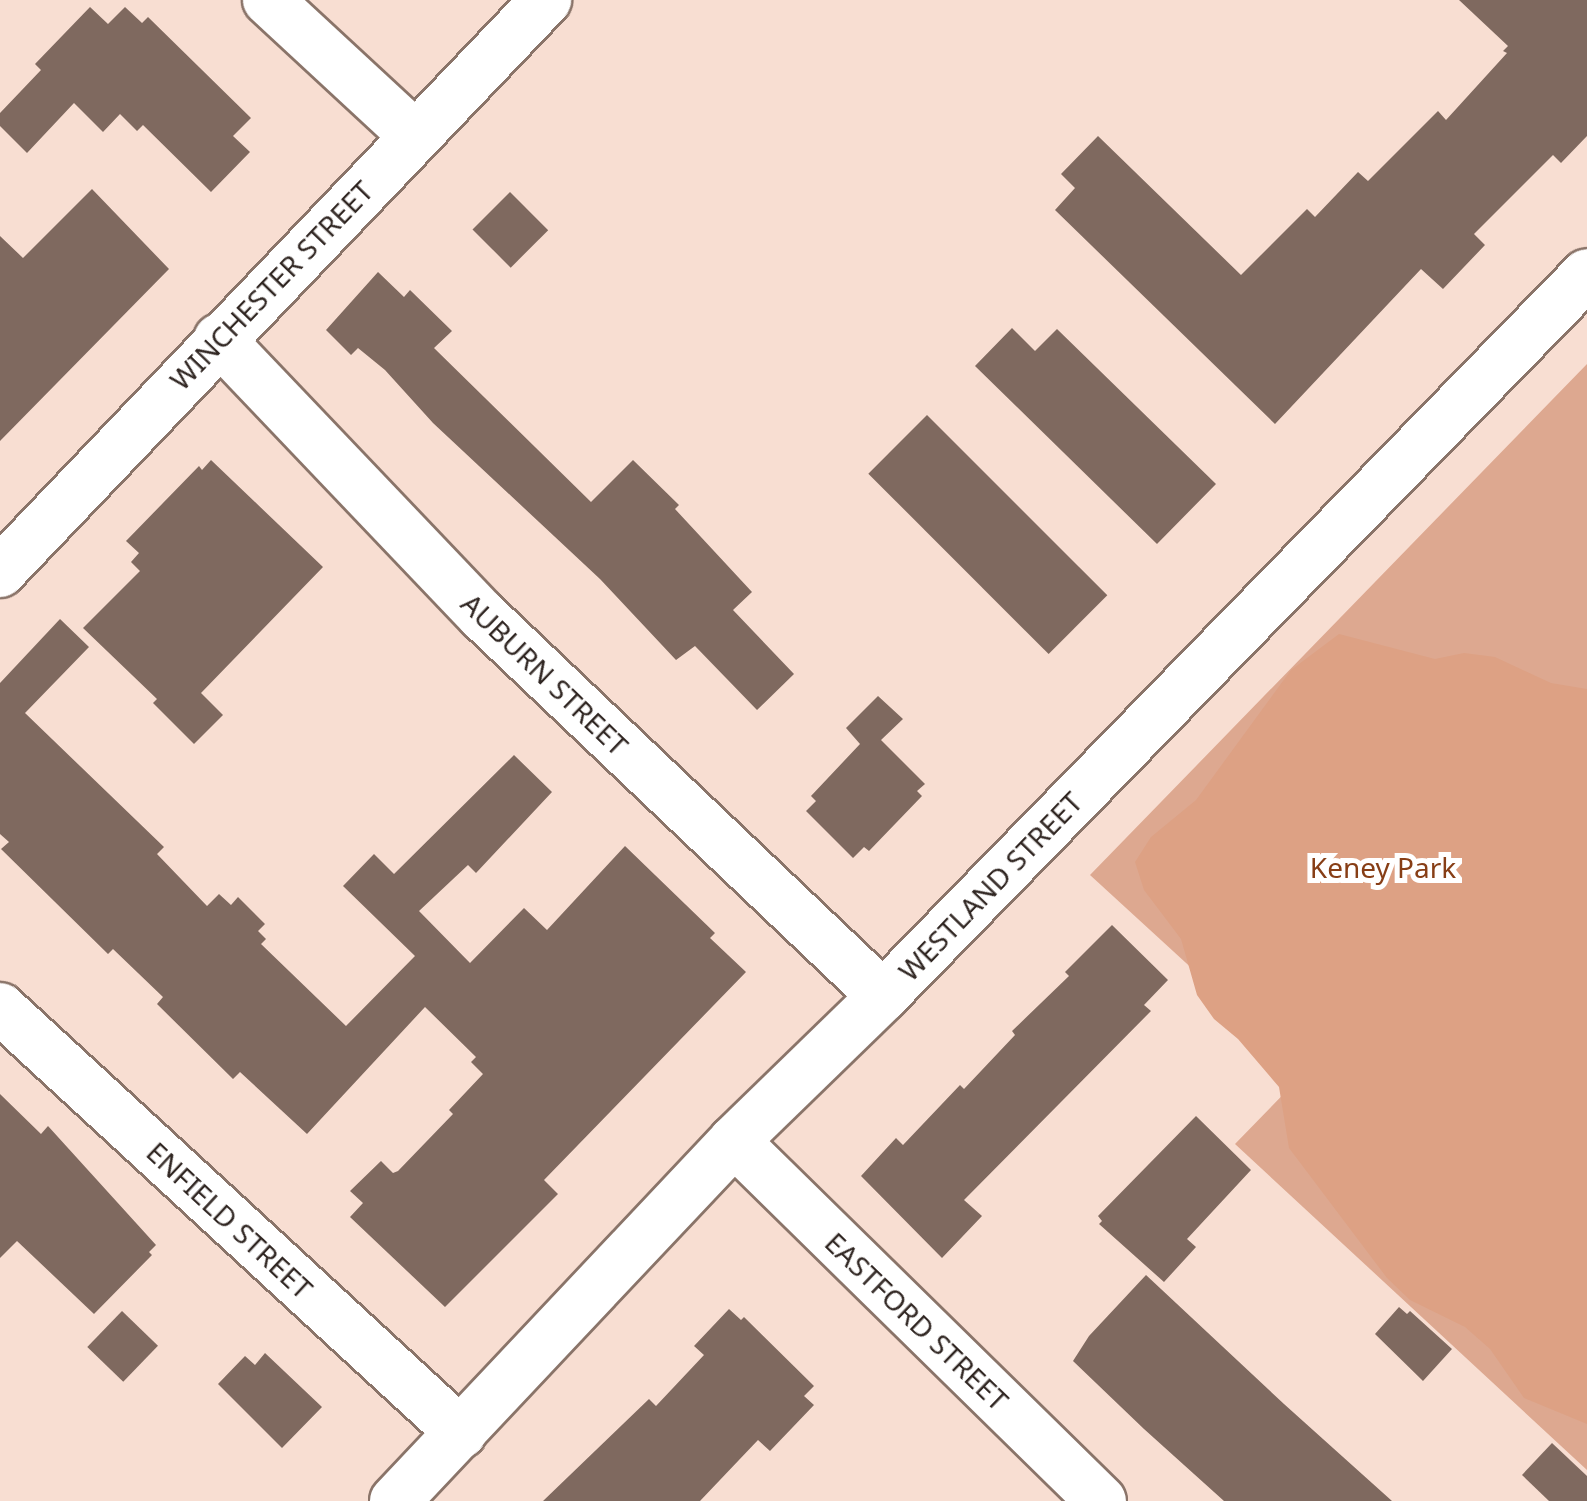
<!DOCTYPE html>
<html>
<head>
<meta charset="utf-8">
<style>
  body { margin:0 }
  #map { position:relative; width:1587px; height:1501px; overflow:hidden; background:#f8ded2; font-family:"Noto Sans",sans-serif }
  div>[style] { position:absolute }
  .green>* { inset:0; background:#dda890 }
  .forest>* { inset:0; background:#dda184 }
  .building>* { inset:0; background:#7f695f; transform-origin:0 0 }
  .roads { filter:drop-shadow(2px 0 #8a7469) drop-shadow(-2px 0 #8a7469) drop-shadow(0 2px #8a7469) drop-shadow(0 -2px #8a7469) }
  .minor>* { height:50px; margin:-25px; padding:0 25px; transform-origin:25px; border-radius:25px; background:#fff }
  span { translate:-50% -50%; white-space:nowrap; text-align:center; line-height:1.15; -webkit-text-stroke:10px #fff; paint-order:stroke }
  .street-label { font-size:28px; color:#302622 }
  .park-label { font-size:28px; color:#873e16 }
</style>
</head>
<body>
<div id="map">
  <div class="green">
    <i style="clip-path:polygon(1587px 364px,1587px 1470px,1235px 1144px,1305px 1072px,1090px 875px)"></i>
  </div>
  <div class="forest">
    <i style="clip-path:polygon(1339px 634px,1435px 659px,1464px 653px,1495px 657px,1551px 683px,1587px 689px,1587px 1424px,1524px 1398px,1490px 1349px,1465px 1327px,1410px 1300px,1387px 1278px,1289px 1148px,1279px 1087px,1238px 1039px,1214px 1019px,1197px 995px,1181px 939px,1144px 890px,1135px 862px,1151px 837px,1196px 800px,1291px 670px)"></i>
  </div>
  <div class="building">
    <i style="clip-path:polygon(1459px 0,1587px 0,1587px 136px,1561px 163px,1553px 155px,1474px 234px,1485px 245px,1443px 289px,1421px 269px,1275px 424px,1055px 210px,1075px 188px,1061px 174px,1098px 136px,1241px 275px,1307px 209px,1315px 217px,1358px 172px,1368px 181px,1438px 111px,1446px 120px,1507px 53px,1503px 51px,1508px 46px)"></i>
    <i style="clip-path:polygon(90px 7px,108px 24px,125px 7px,142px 23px,148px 17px,251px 118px,233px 136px,250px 152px,211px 192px,143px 125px,137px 131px,120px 114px,103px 132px,74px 103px,27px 153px,0 126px,0 113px,41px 70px,35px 64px)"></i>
    <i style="clip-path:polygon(92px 189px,169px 269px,0 441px,0 236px,23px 258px)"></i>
    <i style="left:510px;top:192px;width:54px;height:53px;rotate:45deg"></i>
    <i style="clip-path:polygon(378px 272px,404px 297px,410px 290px,452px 331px,434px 348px,591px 502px,633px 460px,679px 505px,675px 509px,752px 592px,733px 610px,794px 674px,757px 710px,695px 646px,676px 660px,600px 579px,433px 423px,385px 370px,358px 348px,351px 355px,326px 330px)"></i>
    <i style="clip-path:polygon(1012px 328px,1035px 351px,1057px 329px,1216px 484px,1157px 544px,975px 366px)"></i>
    <i style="left:927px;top:415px;width:255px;height:83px;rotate:45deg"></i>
    <i style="clip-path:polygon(211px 460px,323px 567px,201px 693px,223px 715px,194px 744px,153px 703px,157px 699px,83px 628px,140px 571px,131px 562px,139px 553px,126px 541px,199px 466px,202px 470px)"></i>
    <i style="clip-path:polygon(60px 619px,89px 647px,25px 713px,164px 847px,157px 854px,207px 906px,219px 894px,231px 905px,238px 897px,265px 924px,258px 931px,266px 939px,261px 944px,346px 1026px,415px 956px,343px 886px,374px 854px,394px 874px,514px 755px,552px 792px,476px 873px,468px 865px,419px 911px,470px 963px,524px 908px,547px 930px,625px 846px,715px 933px,710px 938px,746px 972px,544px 1180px,558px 1194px,445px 1307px,350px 1217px,363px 1203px,350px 1191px,381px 1161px,393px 1173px,398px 1171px,453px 1114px,449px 1110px,483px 1074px,471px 1062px,476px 1057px,425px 1007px,307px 1134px,240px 1072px,233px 1079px,157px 1004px,163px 997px,113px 949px,108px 954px,1px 849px,9px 842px,0 834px,0 683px)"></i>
    <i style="clip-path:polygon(878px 696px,903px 719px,881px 740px,925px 784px,917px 791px,922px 796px,869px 851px,864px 847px,853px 858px,806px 811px,816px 801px,811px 796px,860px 744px,846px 728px)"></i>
    <i style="clip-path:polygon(1112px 925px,1168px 980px,1144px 1005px,1151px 1011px,964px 1200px,982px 1216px,942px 1258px,861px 1176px,896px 1138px,903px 1145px,960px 1085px,964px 1089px,1015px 1035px,1012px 1031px,1069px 976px,1065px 972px)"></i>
    <i style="clip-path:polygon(0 1094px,41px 1134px,48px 1126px,156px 1245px,149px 1252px,152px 1255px,94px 1314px,17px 1241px,0 1258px)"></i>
    <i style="clip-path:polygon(1196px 1116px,1251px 1170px,1187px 1239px,1196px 1247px,1164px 1282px,1099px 1224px,1102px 1221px,1098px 1216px)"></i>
    <i style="clip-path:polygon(1146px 1275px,1284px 1404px,1392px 1501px,1224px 1501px,1144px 1429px,1073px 1361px,1089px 1336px)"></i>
    <i style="clip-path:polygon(1399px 1307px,1407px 1314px,1410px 1311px,1452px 1349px,1423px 1381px,1375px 1334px)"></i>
    <i style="clip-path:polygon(729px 1309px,741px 1320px,744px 1317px,814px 1386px,804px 1396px,814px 1405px,770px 1451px,758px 1440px,700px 1501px,543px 1501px,649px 1399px,656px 1406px,704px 1355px,694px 1346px)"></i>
    <i style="left:122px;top:1311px;width:50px;height:50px;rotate:44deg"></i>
    <i style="clip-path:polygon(265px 1353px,322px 1407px,282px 1448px,218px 1384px,245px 1356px,255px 1365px)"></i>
    <i style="clip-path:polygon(1552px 1443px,1587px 1476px,1587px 1501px,1549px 1501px,1522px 1475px)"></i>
  </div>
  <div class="roads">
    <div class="minor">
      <i style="left:268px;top:0;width:199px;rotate:42.8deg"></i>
      <i style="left:219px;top:339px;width:381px;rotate:46.4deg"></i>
      <i style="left:482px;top:615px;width:553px;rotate:43.53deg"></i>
      <i style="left:0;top:572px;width:791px;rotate:-46.33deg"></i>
      <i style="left:0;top:1008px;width:627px;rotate:42.67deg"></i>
      <i style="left:734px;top:1141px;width:514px;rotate:44.45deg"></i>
      <i style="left:395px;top:1501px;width:494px;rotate:-46.7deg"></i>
      <i style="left:734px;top:1141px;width:208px;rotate:-44.2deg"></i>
      <i style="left:883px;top:996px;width:1008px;rotate:-45.72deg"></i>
    </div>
  </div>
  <div class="street-label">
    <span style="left:271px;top:285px;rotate:-46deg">WINCHESTER STREET</span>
    <span style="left:545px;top:674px;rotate:44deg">AUBURN STREET</span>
    <span style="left:990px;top:886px;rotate:-46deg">WESTLAND STREET</span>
    <span style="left:230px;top:1220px;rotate:43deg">ENFIELD STREET</span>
    <span style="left:917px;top:1321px;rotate:44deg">EASTFORD STREET</span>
  </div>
  <div class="park-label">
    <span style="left:1383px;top:867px">Keney Park</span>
  </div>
</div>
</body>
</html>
